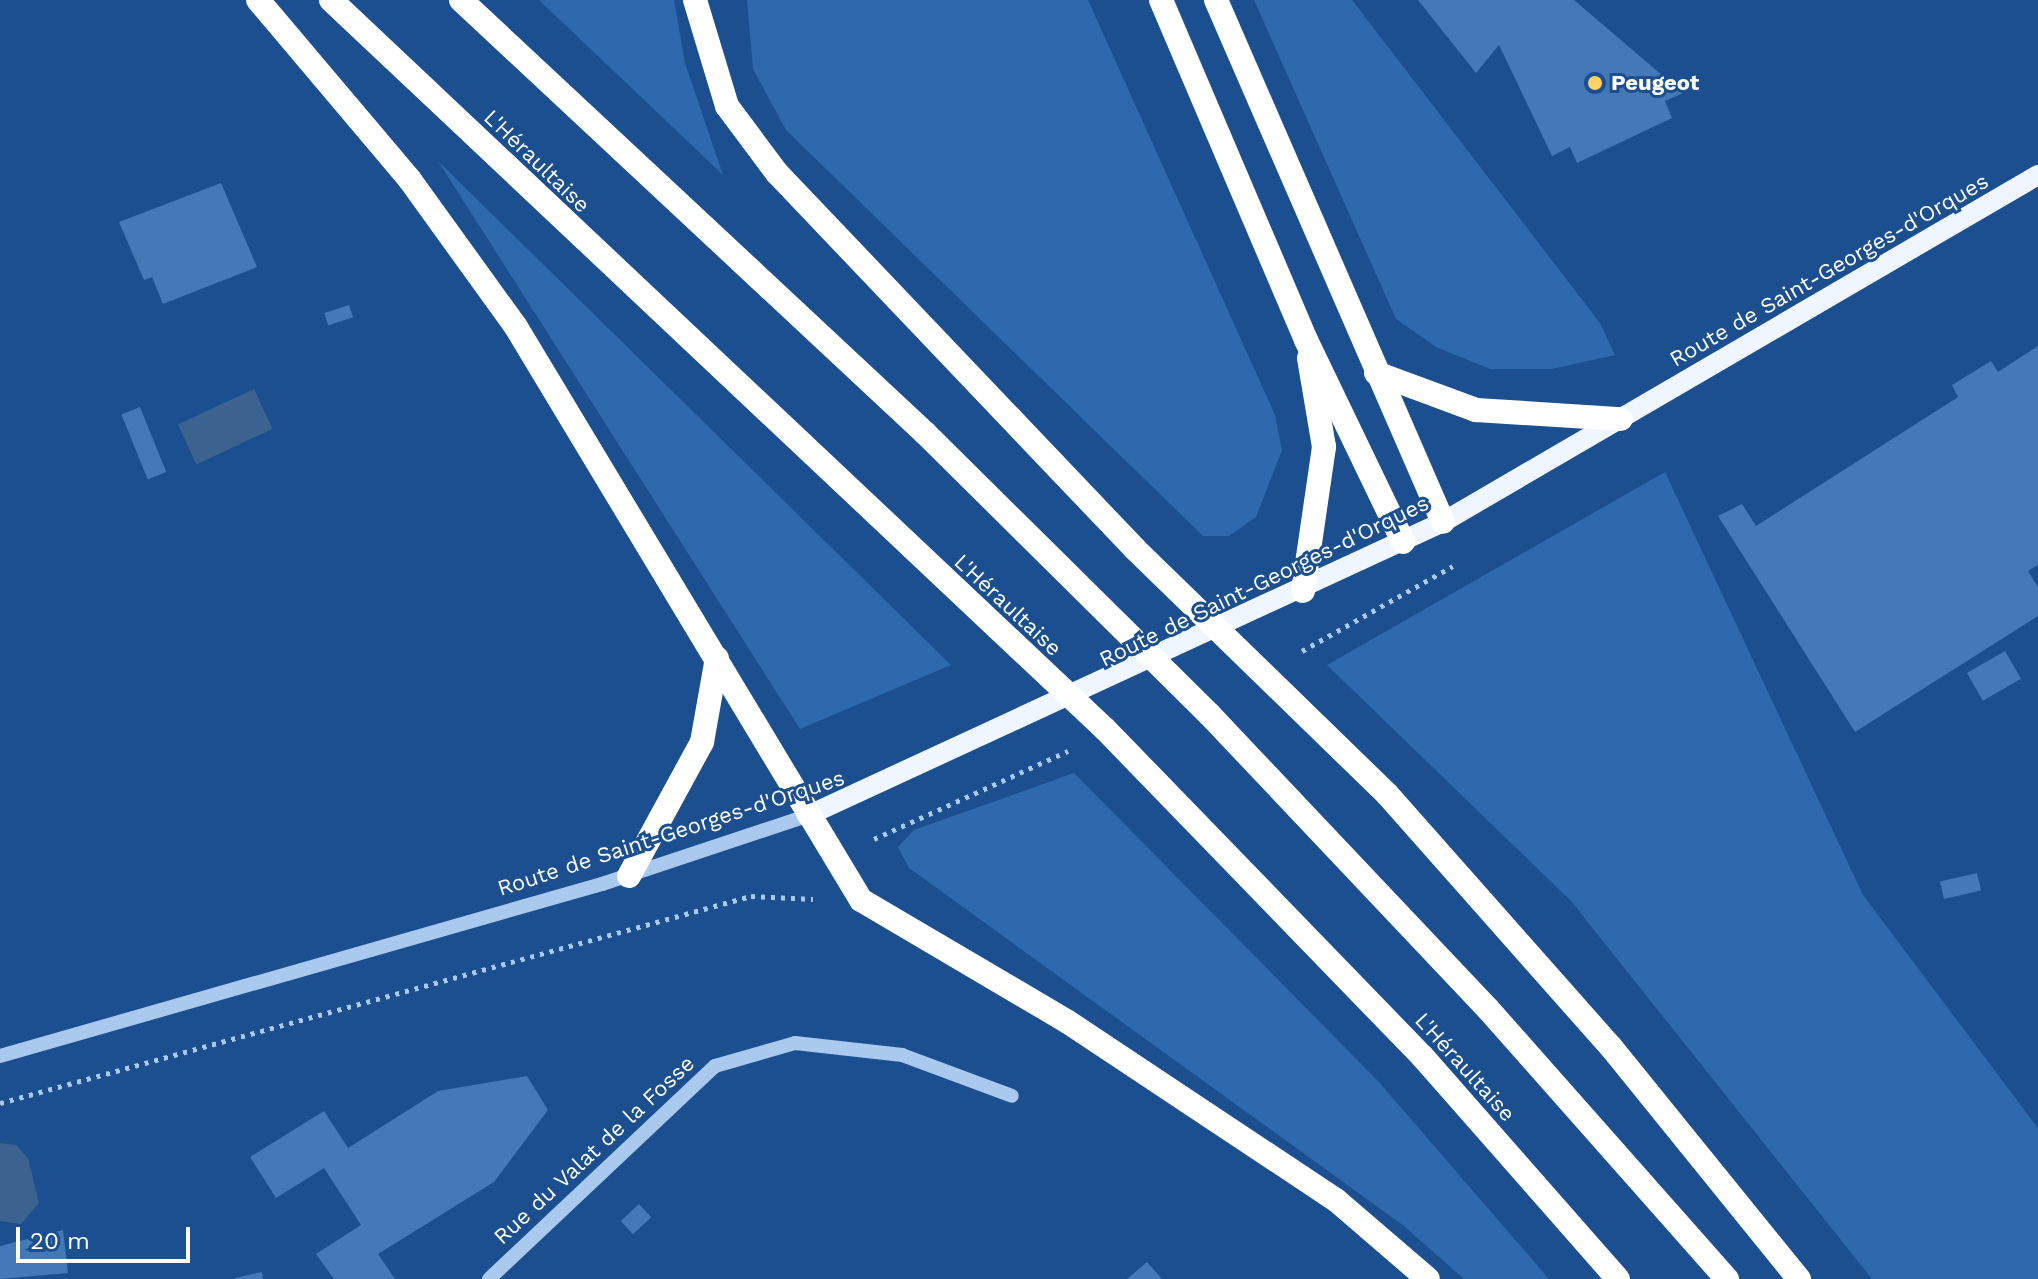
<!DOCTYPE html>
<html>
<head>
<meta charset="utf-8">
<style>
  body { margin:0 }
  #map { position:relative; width:2038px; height:1279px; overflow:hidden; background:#1b4f8f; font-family:"Work Sans",sans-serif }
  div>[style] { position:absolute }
  .green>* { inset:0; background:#2e69ad }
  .water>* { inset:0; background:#3c6290; transform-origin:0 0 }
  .building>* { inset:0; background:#4478b7; transform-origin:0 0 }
  .path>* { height:5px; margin-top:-2.5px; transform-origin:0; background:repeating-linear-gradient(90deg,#a9c9ee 0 4px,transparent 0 10px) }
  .minor>* { height:14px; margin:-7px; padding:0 7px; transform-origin:7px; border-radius:7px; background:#a9c9ee }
  .major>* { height:20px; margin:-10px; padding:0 10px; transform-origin:10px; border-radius:10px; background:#f0f6ff }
  .highway>* { height:24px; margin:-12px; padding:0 12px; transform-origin:12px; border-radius:12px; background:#fff }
  .dots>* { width:22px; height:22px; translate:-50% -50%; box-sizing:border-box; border:4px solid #1b4f8f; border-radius:50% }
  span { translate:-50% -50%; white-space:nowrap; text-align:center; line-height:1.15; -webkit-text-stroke:6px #1b4f8f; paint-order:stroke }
  .poi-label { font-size:22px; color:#fff; font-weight:700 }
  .left { translate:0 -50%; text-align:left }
  .street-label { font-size:22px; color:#fff }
  .scale { position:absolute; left:16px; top:1227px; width:174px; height:36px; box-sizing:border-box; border:4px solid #fff; border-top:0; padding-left:10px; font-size:24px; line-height:28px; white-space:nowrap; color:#fff; -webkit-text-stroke:6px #1b4f8f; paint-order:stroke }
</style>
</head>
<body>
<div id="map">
  <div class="green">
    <i style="clip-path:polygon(539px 0,674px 0,685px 63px,723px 175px)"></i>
    <i style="clip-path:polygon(747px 0,1088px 0,1275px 415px,1282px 450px,1256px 517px,1229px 536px,1203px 536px,786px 130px,753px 69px)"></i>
    <i style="clip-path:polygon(1254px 0,1352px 0,1600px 323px,1615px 355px,1552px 369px,1490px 369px,1436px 347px,1396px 319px)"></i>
    <i style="clip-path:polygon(438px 161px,951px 665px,800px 729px)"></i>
    <i style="clip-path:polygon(1665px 472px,1863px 895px,2038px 1128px,2038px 1279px,1872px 1279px,1571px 901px,1327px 665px)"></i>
    <i style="clip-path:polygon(1074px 773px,1378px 1081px,1549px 1279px,1464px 1279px,1404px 1226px,909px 868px,898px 847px,914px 830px)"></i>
  </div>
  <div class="water">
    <i style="left:254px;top:389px;width:44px;height:84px;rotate:65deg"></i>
    <i style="clip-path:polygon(0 1143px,16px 1145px,28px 1158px,39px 1203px,21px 1224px,0 1221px)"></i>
  </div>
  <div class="building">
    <i style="clip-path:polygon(1418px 0,1574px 0,1683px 93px,1665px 101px,1672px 118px,1577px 163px,1570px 147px,1552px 156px,1499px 45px,1476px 73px)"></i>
    <i style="clip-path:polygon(221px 183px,257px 267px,163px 304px,152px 277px,144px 280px,119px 222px)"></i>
    <i style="left:349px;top:305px;width:13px;height:26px;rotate:72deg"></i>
    <i style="clip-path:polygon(2038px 346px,2038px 565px,2028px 571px,2038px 587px,2038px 616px,1855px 732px,1718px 516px,1742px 504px,1756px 526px,1958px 397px,1952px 385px,1991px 361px,1998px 372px)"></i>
    <i style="left:140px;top:407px;width:70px;height:20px;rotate:68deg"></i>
    <i style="left:2005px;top:651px;width:32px;height:44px;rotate:60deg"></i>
    <i style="left:1977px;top:873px;width:18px;height:38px;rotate:77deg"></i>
    <i style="clip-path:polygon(527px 1076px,548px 1110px,494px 1182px,378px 1254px,395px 1279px,334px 1279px,316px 1254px,361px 1225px,324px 1168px,276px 1198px,250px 1157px,324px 1111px,348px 1148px,438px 1091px)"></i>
    <i style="left:639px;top:1204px;width:18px;height:25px;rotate:47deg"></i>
    <i style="clip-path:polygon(63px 1230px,68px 1273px,0 1279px,0 1246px)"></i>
    <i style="clip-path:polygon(1147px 1262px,1162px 1279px,1127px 1279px)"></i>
    <i style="clip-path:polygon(262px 1272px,263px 1279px,235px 1279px,235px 1278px)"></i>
  </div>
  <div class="path">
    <i style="left:1302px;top:651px;width:173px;rotate:-29.4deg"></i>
    <i style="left:874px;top:839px;width:213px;rotate:-24.4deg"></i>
    <i style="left:0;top:1103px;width:779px;rotate:-15.41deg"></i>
    <i style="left:751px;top:896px;width:62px;rotate:2.8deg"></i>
  </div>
  <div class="minor">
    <i style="left:0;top:1056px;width:626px;rotate:-15.95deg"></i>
    <i style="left:602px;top:884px;width:216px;rotate:-18.4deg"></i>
    <i style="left:489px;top:1279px;width:311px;rotate:-43.3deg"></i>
    <i style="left:715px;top:1066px;width:83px;rotate:-16deg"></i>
    <i style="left:795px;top:1043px;width:108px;rotate:6.4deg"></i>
    <i style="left:902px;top:1055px;width:117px;rotate:20.4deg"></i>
  </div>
  <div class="major">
    <i style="left:807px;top:816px;width:701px;rotate:-24.81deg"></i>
    <i style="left:1443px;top:522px;width:689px;rotate:-30.25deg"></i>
  </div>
  <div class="highway">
    <i style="left:258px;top:0;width:236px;rotate:49.8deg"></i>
    <i style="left:410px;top:180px;width:181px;rotate:54.2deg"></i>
    <i style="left:516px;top:327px;width:669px;rotate:58.95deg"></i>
    <i style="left:861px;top:900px;width:240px;rotate:30.5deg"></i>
    <i style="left:1068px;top:1022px;width:322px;rotate:33.6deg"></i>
    <i style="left:1336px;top:1200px;width:121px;rotate:40.7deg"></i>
    <i style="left:331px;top:0;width:1063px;rotate:43.29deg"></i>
    <i style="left:1105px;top:729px;width:455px;rotate:45.9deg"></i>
    <i style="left:1422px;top:1056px;width:297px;rotate:48.7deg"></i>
    <i style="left:461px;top:0;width:635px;rotate:43.02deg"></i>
    <i style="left:925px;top:433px;width:400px;rotate:44.7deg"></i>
    <i style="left:1209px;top:714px;width:406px;rotate:46.6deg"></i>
    <i style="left:1488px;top:1009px;width:361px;rotate:48.5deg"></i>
    <i style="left:695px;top:0;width:111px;rotate:73.2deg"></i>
    <i style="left:727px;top:106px;width:84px;rotate:53.3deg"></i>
    <i style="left:777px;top:173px;width:519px;rotate:46.4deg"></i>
    <i style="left:1135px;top:549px;width:351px;rotate:44.2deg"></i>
    <i style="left:1387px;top:794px;width:338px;rotate:48.5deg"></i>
    <i style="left:1611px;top:1047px;width:299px;rotate:51deg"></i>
    <i style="left:1161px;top:0;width:370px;rotate:66.9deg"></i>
    <i style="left:1306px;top:340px;width:224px;rotate:64.3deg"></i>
    <i style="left:1216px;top:0;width:569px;rotate:66.5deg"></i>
    <i style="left:1376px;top:373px;width:107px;rotate:20.3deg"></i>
    <i style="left:1476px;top:410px;width:145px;rotate:3.6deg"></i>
    <i style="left:1303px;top:591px;width:146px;rotate:-81.7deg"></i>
    <i style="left:1324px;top:447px;width:90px;rotate:-99.6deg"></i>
    <i style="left:629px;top:876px;width:153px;rotate:-61.4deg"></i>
    <i style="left:702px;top:742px;width:85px;rotate:-79.9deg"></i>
  </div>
  <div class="dots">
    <i style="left:1595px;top:83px;background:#ffd166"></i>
  </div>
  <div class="poi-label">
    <span class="left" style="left:1611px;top:83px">Peugeot</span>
  </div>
  <div class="street-label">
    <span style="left:537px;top:161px;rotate:44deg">L'Héraultaise</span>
    <span style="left:1829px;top:270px;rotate:-30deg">Route de Saint-Georges-d'Orques</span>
    <span style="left:1264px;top:581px;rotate:-26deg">Route de Saint-Georges-d'Orques</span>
    <span style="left:1008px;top:605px;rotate:43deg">L'Héraultaise</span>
    <span style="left:671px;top:833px;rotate:-18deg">Route de Saint-Georges-d'Orques</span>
    <span style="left:1465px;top:1067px;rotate:48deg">L'Héraultaise</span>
    <span style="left:594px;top:1150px;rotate:-43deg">Rue du Valat de la Fosse</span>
  </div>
  <div class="scale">20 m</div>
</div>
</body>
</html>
